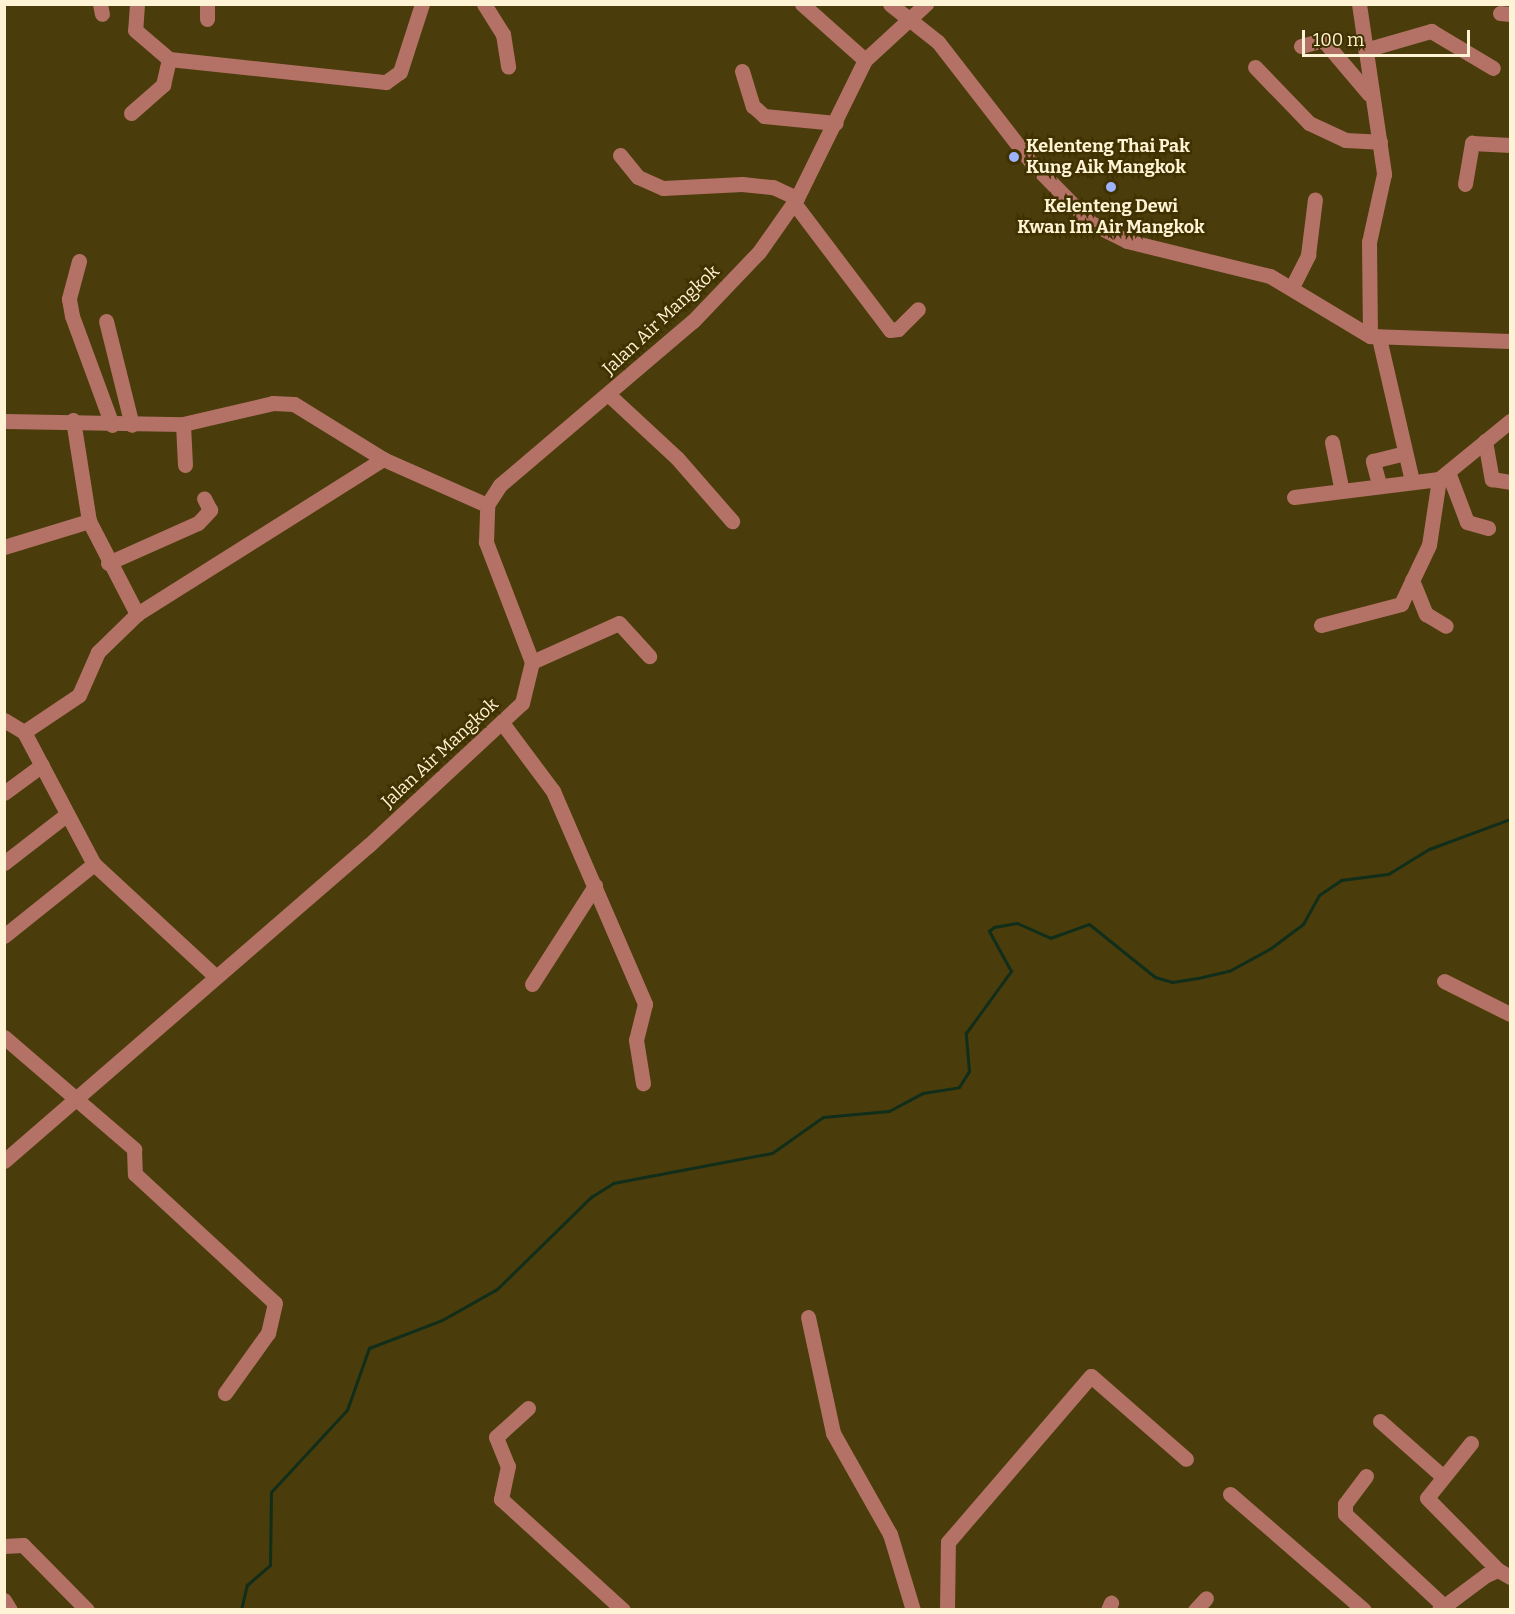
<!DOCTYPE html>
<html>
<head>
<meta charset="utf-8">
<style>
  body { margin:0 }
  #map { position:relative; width:1515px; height:1614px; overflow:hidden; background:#4a3c0b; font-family:Bitter,serif }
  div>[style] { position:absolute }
  .stream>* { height:3px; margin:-1.5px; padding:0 1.5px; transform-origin:1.5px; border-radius:1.5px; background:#112e1a }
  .minor>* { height:15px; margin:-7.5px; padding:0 7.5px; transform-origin:7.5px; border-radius:7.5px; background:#b37265 }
  .dots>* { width:16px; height:16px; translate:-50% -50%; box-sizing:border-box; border:3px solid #403200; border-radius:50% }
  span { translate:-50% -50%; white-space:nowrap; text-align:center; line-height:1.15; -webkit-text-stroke:5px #403200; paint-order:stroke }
  .poi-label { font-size:18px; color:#fef3d4; font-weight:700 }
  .left { translate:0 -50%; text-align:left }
  .street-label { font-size:18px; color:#fef3d4 }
  .frame { position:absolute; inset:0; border:6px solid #fef3d4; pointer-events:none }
  .scale { position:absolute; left:1302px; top:30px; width:168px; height:27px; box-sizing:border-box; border:3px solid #fef3d4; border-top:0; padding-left:8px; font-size:18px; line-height:21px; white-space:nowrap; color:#fef3d4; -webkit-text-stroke:4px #403200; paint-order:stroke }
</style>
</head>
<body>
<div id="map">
  <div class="stream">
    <i style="left:241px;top:1610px;width:26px;rotate:-77deg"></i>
    <i style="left:247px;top:1585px;width:30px;rotate:-41deg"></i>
    <i style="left:270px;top:1565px;width:73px;rotate:-89.2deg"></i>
    <i style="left:271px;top:1492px;width:112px;rotate:-47.2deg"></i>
    <i style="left:347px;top:1410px;width:66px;rotate:-70.5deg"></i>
    <i style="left:369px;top:1348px;width:78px;rotate:-21deg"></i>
    <i style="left:442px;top:1320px;width:63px;rotate:-29.4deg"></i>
    <i style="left:497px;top:1289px;width:132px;rotate:-44.4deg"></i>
    <i style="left:591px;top:1197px;width:26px;rotate:-32deg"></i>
    <i style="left:613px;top:1183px;width:162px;rotate:-10.7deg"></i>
    <i style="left:772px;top:1153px;width:62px;rotate:-35.2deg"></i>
    <i style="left:823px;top:1117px;width:66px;rotate:-5.2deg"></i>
    <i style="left:889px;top:1111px;width:38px;rotate:-28deg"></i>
    <i style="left:923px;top:1093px;width:36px;rotate:-9deg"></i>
    <i style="left:959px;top:1087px;width:19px;rotate:-58deg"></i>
    <i style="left:969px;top:1071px;width:38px;rotate:-95deg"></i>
    <i style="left:966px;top:1033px;width:77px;rotate:-54deg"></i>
    <i style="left:1011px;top:971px;width:46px;rotate:-118.8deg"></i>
    <i style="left:989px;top:931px;width:6px;rotate:-39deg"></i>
    <i style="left:994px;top:927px;width:23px;rotate:-10deg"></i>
    <i style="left:1017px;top:923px;width:36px;rotate:24deg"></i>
    <i style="left:1050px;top:938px;width:41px;rotate:-19.7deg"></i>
    <i style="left:1089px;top:924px;width:85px;rotate:38.8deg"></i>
    <i style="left:1155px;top:977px;width:18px;rotate:16deg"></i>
    <i style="left:1172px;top:982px;width:26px;rotate:-9deg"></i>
    <i style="left:1198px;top:978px;width:32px;rotate:-13deg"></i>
    <i style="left:1229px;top:971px;width:48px;rotate:-28.7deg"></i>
    <i style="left:1271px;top:948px;width:40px;rotate:-37deg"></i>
    <i style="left:1303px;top:924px;width:33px;rotate:-61deg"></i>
    <i style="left:1319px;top:895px;width:27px;rotate:-34deg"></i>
    <i style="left:1341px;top:880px;width:47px;rotate:-7.3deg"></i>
    <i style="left:1388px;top:874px;width:48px;rotate:-31.4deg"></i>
    <i style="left:1429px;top:849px;width:86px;rotate:-20.3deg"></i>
  </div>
  <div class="minor">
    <i style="left:100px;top:4px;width:10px;rotate:79deg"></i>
    <i style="left:137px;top:4px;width:26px;rotate:94deg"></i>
    <i style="left:135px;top:30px;width:45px;rotate:40.5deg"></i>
    <i style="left:169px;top:59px;width:218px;rotate:6.1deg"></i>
    <i style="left:386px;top:82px;width:17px;rotate:-36deg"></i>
    <i style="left:400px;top:72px;width:71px;rotate:-72.1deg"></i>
    <i style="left:207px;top:4px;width:15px;rotate:90deg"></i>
    <i style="left:484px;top:4px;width:36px;rotate:58deg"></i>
    <i style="left:503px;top:34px;width:33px;rotate:81deg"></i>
    <i style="left:802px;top:4px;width:84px;rotate:41.6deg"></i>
    <i style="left:890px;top:4px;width:61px;rotate:38.4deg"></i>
    <i style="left:938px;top:42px;width:152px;rotate:52.2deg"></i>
    <i style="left:1031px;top:162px;width:86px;rotate:45.5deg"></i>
    <i style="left:1091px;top:223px;width:40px;rotate:26.6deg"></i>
    <i style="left:1127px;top:241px;width:147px;rotate:13.8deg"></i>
    <i style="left:1270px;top:276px;width:117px;rotate:31deg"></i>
    <i style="left:1370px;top:336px;width:140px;rotate:2deg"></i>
    <i style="left:1359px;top:4px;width:172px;rotate:81.6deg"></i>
    <i style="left:1384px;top:174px;width:70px;rotate:102.4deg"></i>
    <i style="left:1369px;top:242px;width:94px;rotate:89.4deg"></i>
    <i style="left:1500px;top:13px;width:10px;rotate:6deg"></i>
    <i style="left:1301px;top:46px;width:23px;rotate:-15deg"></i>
    <i style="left:1323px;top:40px;width:71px;rotate:49.6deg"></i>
    <i style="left:1365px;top:50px;width:69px;rotate:-16.1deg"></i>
    <i style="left:1431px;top:31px;width:72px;rotate:30.8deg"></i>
    <i style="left:1255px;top:67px;width:78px;rotate:46deg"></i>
    <i style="left:1309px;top:123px;width:40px;rotate:25deg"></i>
    <i style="left:1345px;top:140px;width:35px;rotate:3deg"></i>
    <i style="left:742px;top:71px;width:37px;rotate:73deg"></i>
    <i style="left:753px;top:106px;width:15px;rotate:42deg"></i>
    <i style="left:764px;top:116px;width:72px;rotate:5.6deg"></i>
    <i style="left:131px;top:113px;width:43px;rotate:-41.2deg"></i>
    <i style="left:163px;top:85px;width:27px;rotate:-77deg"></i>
    <i style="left:620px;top:155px;width:28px;rotate:51deg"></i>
    <i style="left:638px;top:177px;width:27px;rotate:24deg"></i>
    <i style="left:663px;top:188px;width:79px;rotate:-2.9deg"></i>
    <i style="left:742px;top:184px;width:31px;rotate:6deg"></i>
    <i style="left:773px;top:187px;width:26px;rotate:25deg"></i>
    <i style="left:1465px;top:184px;width:42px;rotate:-80.3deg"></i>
    <i style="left:1472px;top:143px;width:38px;rotate:3deg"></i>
    <i style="left:794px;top:203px;width:159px;rotate:52.9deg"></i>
    <i style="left:890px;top:330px;width:8px;rotate:-7deg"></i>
    <i style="left:898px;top:329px;width:28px;rotate:-45deg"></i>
    <i style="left:79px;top:261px;width:39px;rotate:105deg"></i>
    <i style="left:69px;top:299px;width:17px;rotate:80deg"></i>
    <i style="left:72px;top:316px;width:116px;rotate:69.8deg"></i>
    <i style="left:1292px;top:287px;width:36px;rotate:-63deg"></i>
    <i style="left:1308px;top:255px;width:56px;rotate:-82.9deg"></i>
    <i style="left:106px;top:321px;width:107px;rotate:76deg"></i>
    <i style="left:1379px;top:338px;width:147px;rotate:77deg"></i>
    <i style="left:609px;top:395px;width:93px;rotate:42.8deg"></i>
    <i style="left:677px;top:458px;width:84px;rotate:48.9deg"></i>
    <i style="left:73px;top:420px;width:102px;rotate:81deg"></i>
    <i style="left:89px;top:521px;width:105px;rotate:62.7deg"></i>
    <i style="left:4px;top:421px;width:179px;rotate:1deg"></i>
    <i style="left:183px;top:424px;width:92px;rotate:-13.1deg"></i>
    <i style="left:273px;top:403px;width:21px;rotate:3deg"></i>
    <i style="left:294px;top:404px;width:105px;rotate:31.7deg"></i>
    <i style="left:383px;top:459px;width:114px;rotate:23.9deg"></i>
    <i style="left:183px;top:424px;width:41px;rotate:87.2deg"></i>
    <i style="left:1485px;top:441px;width:39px;rotate:80deg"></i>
    <i style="left:1492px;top:479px;width:18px;rotate:9deg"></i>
    <i style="left:1332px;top:442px;width:46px;rotate:78.7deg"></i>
    <i style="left:1448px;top:472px;width:53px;rotate:69.2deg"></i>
    <i style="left:1467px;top:522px;width:22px;rotate:16deg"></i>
    <i style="left:1379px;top:484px;width:24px;rotate:-105deg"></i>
    <i style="left:1373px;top:461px;width:33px;rotate:-14deg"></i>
    <i style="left:1294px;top:497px;width:146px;rotate:-7.1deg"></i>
    <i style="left:1439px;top:479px;width:92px;rotate:-39.2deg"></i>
    <i style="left:4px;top:547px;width:89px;rotate:-17deg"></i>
    <i style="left:108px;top:563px;width:98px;rotate:-24deg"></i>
    <i style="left:198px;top:523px;width:18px;rotate:-47deg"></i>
    <i style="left:210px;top:510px;width:13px;rotate:-117deg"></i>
    <i style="left:1412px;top:580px;width:37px;rotate:68deg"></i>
    <i style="left:1426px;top:614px;width:23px;rotate:31deg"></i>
    <i style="left:1321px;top:625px;width:83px;rotate:-14.7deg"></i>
    <i style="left:1401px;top:604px;width:65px;rotate:-64.6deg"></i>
    <i style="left:1429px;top:545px;width:67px;rotate:-81.4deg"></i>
    <i style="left:532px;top:662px;width:95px;rotate:-24.1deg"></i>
    <i style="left:619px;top:623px;width:45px;rotate:47.7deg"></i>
    <i style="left:4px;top:720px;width:23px;rotate:31deg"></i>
    <i style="left:24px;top:732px;width:149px;rotate:62.1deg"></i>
    <i style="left:94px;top:864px;width:165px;rotate:42.8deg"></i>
    <i style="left:503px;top:724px;width:84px;rotate:53.3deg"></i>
    <i style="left:553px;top:791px;width:232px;rotate:66.6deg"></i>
    <i style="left:645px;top:1004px;width:37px;rotate:104deg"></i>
    <i style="left:636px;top:1040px;width:44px;rotate:80.8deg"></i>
    <i style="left:24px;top:732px;width:66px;rotate:-33.9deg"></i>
    <i style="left:79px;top:695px;width:47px;rotate:-66.2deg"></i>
    <i style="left:98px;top:652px;width:54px;rotate:-44.3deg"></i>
    <i style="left:137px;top:614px;width:291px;rotate:-32.2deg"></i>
    <i style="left:4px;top:793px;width:47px;rotate:-36.4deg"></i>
    <i style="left:4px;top:863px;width:78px;rotate:-37.7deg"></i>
    <i style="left:4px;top:936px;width:115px;rotate:-38.7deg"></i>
    <i style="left:1444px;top:981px;width:74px;rotate:26.6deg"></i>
    <i style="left:532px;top:984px;width:117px;rotate:-57.3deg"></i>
    <i style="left:4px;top:1037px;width:172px;rotate:40.7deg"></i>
    <i style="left:134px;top:1149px;width:25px;rotate:88deg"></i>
    <i style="left:135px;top:1174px;width:190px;rotate:42.7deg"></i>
    <i style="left:275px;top:1303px;width:31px;rotate:103deg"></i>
    <i style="left:268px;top:1333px;width:74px;rotate:125.6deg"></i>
    <i style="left:4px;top:1161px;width:483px;rotate:-40.9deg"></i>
    <i style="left:369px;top:845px;width:209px;rotate:-42.9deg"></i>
    <i style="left:522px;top:703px;width:42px;rotate:-76.3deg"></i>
    <i style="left:532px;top:662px;width:129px;rotate:-111deg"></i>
    <i style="left:486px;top:542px;width:37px;rotate:-88deg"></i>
    <i style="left:487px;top:505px;width:24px;rotate:-57deg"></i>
    <i style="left:500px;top:485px;width:253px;rotate:-40.4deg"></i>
    <i style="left:693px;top:321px;width:95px;rotate:-46.3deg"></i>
    <i style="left:759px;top:252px;width:66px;rotate:-54.9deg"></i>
    <i style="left:797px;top:198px;width:154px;rotate:-63.8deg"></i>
    <i style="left:865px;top:60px;width:83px;rotate:-42.6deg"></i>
    <i style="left:808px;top:1317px;width:119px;rotate:77.8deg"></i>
    <i style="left:833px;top:1433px;width:116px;rotate:60.6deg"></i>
    <i style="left:890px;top:1534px;width:79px;rotate:73.2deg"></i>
    <i style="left:528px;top:1408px;width:43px;rotate:137.8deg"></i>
    <i style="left:496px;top:1437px;width:31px;rotate:68deg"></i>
    <i style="left:508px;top:1466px;width:34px;rotate:102deg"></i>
    <i style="left:501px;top:1499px;width:165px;rotate:42.3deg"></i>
    <i style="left:1380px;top:1421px;width:81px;rotate:41.5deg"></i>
    <i style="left:1471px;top:1443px;width:70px;rotate:128.7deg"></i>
    <i style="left:1427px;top:1498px;width:101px;rotate:45.4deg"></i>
    <i style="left:1366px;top:1476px;width:35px;rotate:127deg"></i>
    <i style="left:1345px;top:1504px;width:10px;rotate:90deg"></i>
    <i style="left:1345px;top:1514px;width:135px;rotate:42.9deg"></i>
    <i style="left:1230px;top:1494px;width:177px;rotate:40.9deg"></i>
    <i style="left:4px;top:1546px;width:19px;rotate:-3deg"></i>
    <i style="left:23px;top:1545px;width:91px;rotate:45.4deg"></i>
    <i style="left:4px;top:1600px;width:12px;rotate:59deg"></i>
    <i style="left:947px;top:1610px;width:68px;rotate:-89.2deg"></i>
    <i style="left:948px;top:1542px;width:219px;rotate:-49.3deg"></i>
    <i style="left:1091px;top:1376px;width:126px;rotate:41.1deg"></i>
    <i style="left:1108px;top:1610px;width:8px;rotate:-67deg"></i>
    <i style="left:1195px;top:1610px;width:16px;rotate:-47deg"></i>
    <i style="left:1439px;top:1610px;width:59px;rotate:-36.7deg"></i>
    <i style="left:1486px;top:1575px;width:13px;rotate:-23deg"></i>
    <i style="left:1498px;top:1570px;width:14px;rotate:30deg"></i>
  </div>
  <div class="dots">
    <i style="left:1014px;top:157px;background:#9eb3fd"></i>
    <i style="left:1111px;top:187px;background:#9eb3fd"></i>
  </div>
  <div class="poi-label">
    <span class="left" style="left:1026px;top:157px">Kelenteng Thai Pak<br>Kung Aik Mangkok</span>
    <span style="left:1111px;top:217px">Kelenteng Dewi<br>Kwan Im Air Mangkok</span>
  </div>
  <div class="street-label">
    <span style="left:661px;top:320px;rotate:-43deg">Jalan Air Mangkok</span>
    <span style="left:440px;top:753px;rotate:-43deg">Jalan Air Mangkok</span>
  </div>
  <div class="frame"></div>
  <div class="scale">100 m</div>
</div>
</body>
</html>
